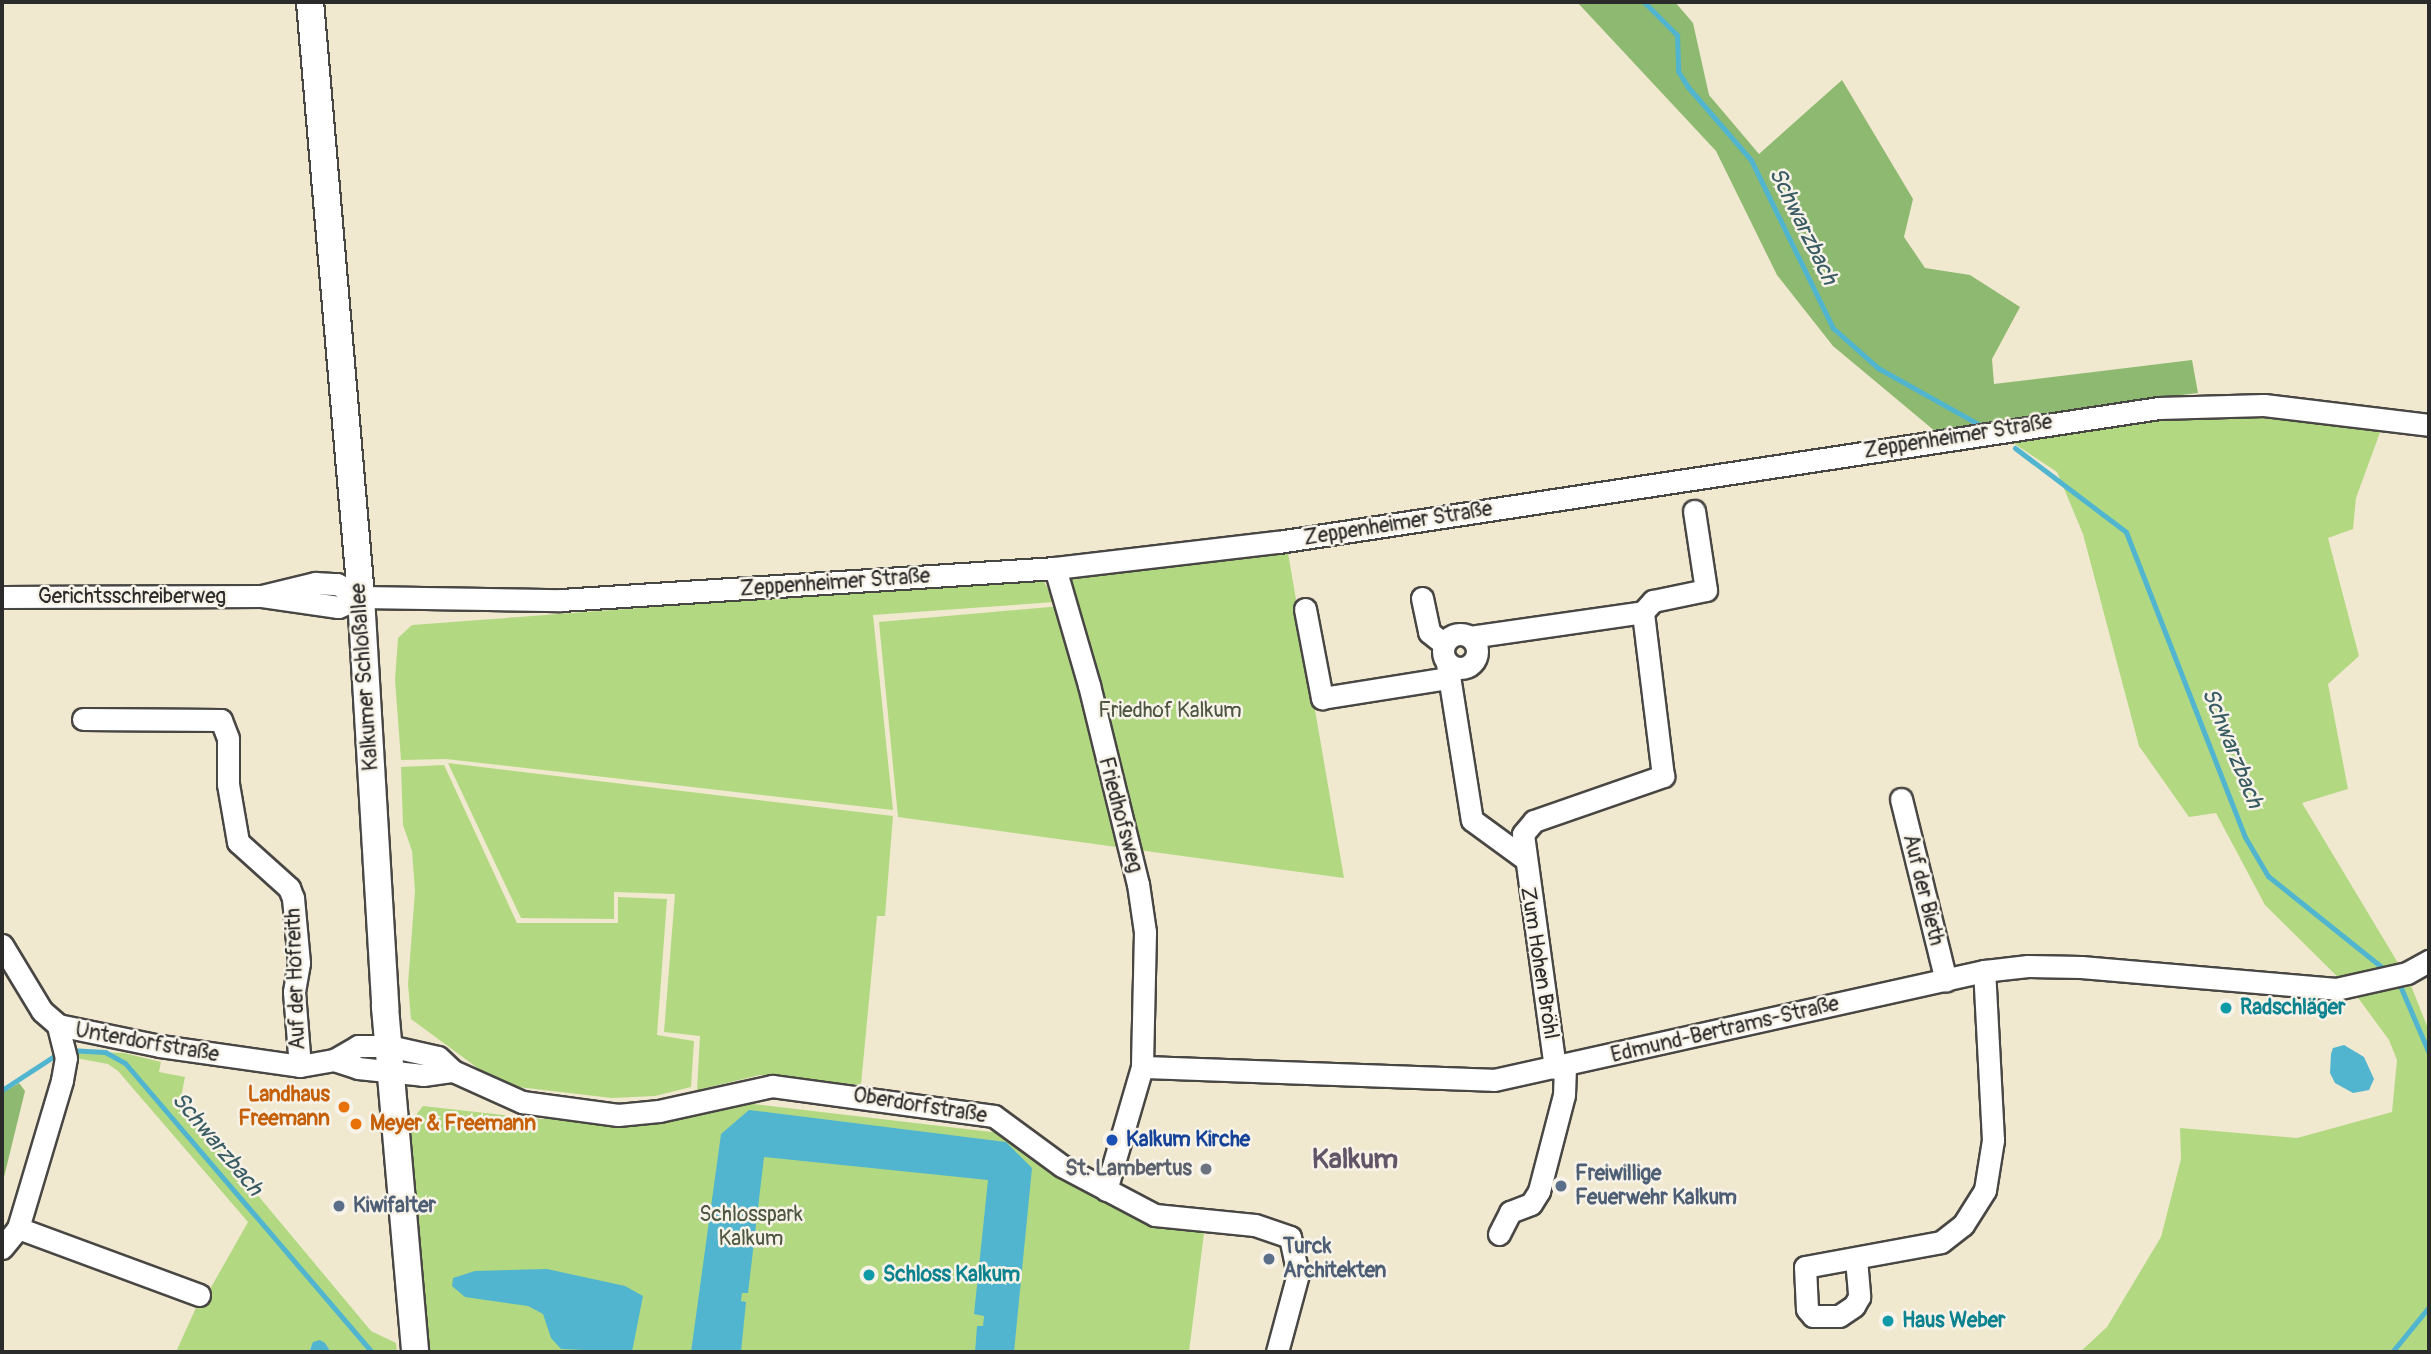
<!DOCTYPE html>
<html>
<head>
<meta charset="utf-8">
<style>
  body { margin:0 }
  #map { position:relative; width:2431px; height:1354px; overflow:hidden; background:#f1e8d0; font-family:Pangolin,sans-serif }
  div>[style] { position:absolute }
  .green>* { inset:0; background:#b2d982 }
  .forest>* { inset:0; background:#8db970 }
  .water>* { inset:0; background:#51b5cf }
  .stream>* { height:5px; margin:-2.5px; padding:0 2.5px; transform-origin:2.5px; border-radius:2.5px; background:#51b5cf }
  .roads { filter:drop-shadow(2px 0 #494744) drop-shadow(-2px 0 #494744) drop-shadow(0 2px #494744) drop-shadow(0 -2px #494744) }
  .minor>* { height:21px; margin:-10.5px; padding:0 10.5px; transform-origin:10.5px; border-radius:10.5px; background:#fff }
  .minor>.ring { margin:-10.5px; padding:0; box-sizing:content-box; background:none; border:21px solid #fff; border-radius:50% }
  .major>* { height:26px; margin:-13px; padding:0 13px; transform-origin:13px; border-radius:13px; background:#fff }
  .dots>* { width:19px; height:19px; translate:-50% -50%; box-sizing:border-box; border:4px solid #f7f3e8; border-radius:50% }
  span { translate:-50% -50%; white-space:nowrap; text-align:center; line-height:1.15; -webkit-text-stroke:5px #f7f3e8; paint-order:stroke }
  .street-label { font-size:21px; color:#2b2b2b }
  .park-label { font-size:21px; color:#4d5641 }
  .culture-label { font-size:21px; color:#0d838f; font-weight:700 }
  .left { translate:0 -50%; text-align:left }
  .food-label { font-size:21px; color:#c56008; font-weight:700 }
  .right { translate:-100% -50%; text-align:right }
  .transit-label { font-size:21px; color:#164399; font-weight:700 }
  .worship-label { font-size:21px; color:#5b616d; font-weight:700 }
  .service-label { font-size:21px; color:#4e5e75; font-weight:700 }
  .water-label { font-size:23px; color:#385b64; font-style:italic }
  .district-label { font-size:28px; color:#615667; font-weight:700 }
  .frame { position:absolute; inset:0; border:4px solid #2b2b2b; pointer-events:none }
</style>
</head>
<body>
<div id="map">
  <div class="green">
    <i style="clip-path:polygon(2293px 411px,2382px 427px,2356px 498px,2353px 529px,2328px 538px,2359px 656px,2328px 684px,2348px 789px,2302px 803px,2410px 983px,2429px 1031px,2429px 1352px,2080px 1352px,2107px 1327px,2161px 1237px,2181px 1159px,2180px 1128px,2297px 1138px,2392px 1112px,2397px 1060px,2389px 1040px,2356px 995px,2265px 905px,2216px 813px,2189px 817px,2139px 746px,2083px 534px,2057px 472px,2004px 437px,2100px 422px)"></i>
    <i style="clip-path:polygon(1288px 553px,1344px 878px,898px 817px,879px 622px,1073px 605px,1067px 576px)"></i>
    <i style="clip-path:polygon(1042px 578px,1055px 602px,873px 615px,893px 810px,446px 759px,401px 760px,395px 680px,398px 638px,412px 625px)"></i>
    <i style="clip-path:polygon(448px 763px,893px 816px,885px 916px,877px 916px,861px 1085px,760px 1075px,697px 1090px,700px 1036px,664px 1032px,675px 894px,614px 892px,614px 919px,521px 918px)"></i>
    <i style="clip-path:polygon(444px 765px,517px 923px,618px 923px,618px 897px,667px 899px,657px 1035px,694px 1041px,691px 1087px,655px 1096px,612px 1098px,518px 1087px,479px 1069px,411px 1019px,408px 984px,415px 891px,412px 851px,403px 825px,401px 767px)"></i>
    <i style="clip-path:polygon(70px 1051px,124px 1053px,161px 1062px,159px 1072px,185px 1077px,180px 1102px,371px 1331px,396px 1343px,397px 1352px,331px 1352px,325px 1343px,311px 1346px,309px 1352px,176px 1352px,204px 1290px,209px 1291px,248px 1222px,118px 1071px,108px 1064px,70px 1057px)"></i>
    <i style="clip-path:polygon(728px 1101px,1000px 1133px,1100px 1198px,1153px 1224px,1204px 1233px,1189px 1352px,427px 1352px,409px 1124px,423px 1106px,539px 1119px,664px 1118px)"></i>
  </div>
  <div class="forest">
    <i style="clip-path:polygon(1577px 2px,1675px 2px,1693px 23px,1709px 95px,1759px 154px,1842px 80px,1913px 199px,1904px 237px,1925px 268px,1970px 275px,2020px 307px,1992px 359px,1994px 384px,2192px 360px,2198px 393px,2099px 405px,1942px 437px,1833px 346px,1777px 275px,1716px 151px)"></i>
    <i style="clip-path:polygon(19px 1083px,25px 1091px,4px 1177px,2px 1093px)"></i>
  </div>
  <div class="water">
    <i style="clip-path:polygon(2344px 1045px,2364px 1057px,2374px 1079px,2369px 1090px,2353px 1093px,2335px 1083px,2330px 1073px,2331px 1054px,2333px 1048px)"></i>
    <i style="clip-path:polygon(749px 1110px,1006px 1142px,1032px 1168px,1014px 1352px,975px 1352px,977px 1326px,983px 1326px,984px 1316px,974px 1314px,988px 1180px,764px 1157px,748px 1293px,742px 1293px,741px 1301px,746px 1302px,741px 1352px,691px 1352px,721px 1134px)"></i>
    <i style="clip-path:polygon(547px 1269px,625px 1286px,643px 1296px,632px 1352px,561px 1349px,551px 1338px,543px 1314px,528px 1306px,465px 1297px,452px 1286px,453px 1278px,475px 1271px)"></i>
    <i style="clip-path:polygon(320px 1340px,325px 1343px,331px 1352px,309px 1352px,313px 1342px)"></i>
  </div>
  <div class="stream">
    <i style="left:1644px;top:2px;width:47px;rotate:45deg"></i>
    <i style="left:1677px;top:35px;width:36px;rotate:88deg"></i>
    <i style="left:1678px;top:71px;width:19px;rotate:58deg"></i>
    <i style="left:1688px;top:87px;width:96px;rotate:49.2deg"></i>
    <i style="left:1751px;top:160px;width:187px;rotate:64deg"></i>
    <i style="left:1833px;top:328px;width:60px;rotate:41.6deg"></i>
    <i style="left:1878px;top:368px;width:115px;rotate:29.2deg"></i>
    <i style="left:2015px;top:448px;width:139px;rotate:37.1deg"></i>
    <i style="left:2126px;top:532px;width:327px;rotate:68.7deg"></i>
    <i style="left:2245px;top:837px;width:45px;rotate:59.5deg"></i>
    <i style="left:2268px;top:876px;width:154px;rotate:38.7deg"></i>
    <i style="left:2398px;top:981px;width:78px;rotate:66.7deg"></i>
    <i style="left:68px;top:1050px;width:37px;rotate:3deg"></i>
    <i style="left:105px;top:1052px;width:23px;rotate:29deg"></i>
    <i style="left:125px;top:1063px;width:380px;rotate:49.5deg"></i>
    <i style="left:2px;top:1090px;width:68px;rotate:-33deg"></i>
    <i style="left:2392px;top:1352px;width:58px;rotate:-50.6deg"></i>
  </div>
  <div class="roads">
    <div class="minor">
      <i style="left:1055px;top:568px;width:122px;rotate:73.8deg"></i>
      <i style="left:1089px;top:685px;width:205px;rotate:76.2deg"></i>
      <i style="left:1138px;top:884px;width:49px;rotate:81.7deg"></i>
      <i style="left:1145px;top:932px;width:135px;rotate:91.3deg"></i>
      <i style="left:1142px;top:1067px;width:128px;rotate:106.3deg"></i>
      <i style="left:262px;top:596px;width:77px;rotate:8.2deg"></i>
      <i style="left:338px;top:607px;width:25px;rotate:-23deg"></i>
      <i style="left:2px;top:597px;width:260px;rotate:-0.2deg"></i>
      <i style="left:262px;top:596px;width:55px;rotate:-13.8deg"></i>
      <i style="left:315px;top:583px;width:22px;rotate:3deg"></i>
      <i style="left:337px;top:584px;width:27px;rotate:28deg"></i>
      <i style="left:361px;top:597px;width:200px;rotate:0.9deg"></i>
      <i style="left:561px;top:600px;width:495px;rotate:-3.7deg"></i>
      <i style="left:1055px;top:568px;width:225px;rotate:-6.7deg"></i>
      <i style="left:1278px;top:542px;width:891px;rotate:-8.65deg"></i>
      <i style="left:2159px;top:408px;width:105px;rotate:-1.6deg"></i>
      <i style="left:2264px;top:405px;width:166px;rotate:6.9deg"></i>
      <i style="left:1422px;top:598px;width:35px;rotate:78deg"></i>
      <i style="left:1429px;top:632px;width:19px;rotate:39deg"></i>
      <i style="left:1305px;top:609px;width:91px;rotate:79.2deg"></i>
      <i style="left:1322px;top:698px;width:128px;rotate:-9deg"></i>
      <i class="ring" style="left:1443px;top:634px;width:13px;height:13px"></i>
      <i style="left:1470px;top:637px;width:175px;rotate:-8.2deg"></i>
      <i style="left:1643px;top:612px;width:15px;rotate:-48deg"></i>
      <i style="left:1653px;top:601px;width:54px;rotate:-11.7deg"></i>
      <i style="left:1706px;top:590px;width:80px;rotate:-98.6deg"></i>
      <i style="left:1447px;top:663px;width:159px;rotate:81deg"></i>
      <i style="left:1472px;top:820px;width:64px;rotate:36.2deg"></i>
      <i style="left:83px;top:719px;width:138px;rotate:0.4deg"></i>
      <i style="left:221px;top:720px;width:19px;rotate:69deg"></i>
      <i style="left:228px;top:738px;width:46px;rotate:90deg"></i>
      <i style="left:228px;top:784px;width:59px;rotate:80.2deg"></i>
      <i style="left:238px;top:842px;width:69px;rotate:42deg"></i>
      <i style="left:289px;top:888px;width:11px;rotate:68deg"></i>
      <i style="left:293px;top:898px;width:65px;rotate:84.7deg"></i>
      <i style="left:299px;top:963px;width:29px;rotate:100deg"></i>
      <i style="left:294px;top:992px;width:74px;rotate:85.4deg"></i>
      <i style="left:1901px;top:799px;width:187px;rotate:76.1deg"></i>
      <i style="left:2px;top:945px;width:77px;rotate:58.8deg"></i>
      <i style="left:42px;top:1011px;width:21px;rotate:41deg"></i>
      <i style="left:58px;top:1025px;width:104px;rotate:11.6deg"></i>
      <i style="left:160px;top:1046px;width:141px;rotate:8.1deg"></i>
      <i style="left:300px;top:1066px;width:35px;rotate:-10deg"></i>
      <i style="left:334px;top:1060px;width:28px;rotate:-30deg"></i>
      <i style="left:358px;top:1046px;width:31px"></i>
      <i style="left:389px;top:1046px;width:50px;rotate:12.7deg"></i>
      <i style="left:438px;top:1057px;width:21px;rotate:43deg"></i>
      <i style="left:453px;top:1071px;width:76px;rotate:24.2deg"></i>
      <i style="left:522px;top:1102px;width:97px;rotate:7.7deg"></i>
      <i style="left:618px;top:1115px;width:41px;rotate:-5.6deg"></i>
      <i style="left:659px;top:1111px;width:116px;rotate:-12.5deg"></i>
      <i style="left:772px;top:1086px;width:224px;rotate:7.7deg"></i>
      <i style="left:994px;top:1116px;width:84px;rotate:36.3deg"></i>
      <i style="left:1062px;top:1166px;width:105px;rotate:27.8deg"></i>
      <i style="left:1155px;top:1215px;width:100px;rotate:5.7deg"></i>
      <i style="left:1255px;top:1225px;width:37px;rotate:19deg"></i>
      <i style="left:1290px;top:1237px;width:38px;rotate:78deg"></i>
      <i style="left:1298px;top:1274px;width:81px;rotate:105.1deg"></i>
      <i style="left:334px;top:1060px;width:25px;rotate:18deg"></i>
      <i style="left:358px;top:1068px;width:65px;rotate:6.1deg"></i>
      <i style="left:423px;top:1075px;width:30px;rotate:-8deg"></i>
      <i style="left:1142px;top:1067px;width:352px;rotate:2.1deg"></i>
      <i style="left:1494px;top:1080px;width:502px;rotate:-12.54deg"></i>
      <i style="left:1984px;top:971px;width:44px;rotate:-6.5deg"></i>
      <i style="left:2028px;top:966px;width:53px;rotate:1.1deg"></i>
      <i style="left:2081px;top:967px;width:256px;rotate:4.9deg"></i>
      <i style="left:2336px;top:989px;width:73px;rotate:-12.7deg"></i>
      <i style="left:2407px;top:973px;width:25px;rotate:-29deg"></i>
      <i style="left:1555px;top:1068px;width:236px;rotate:-97.8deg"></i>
      <i style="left:1523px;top:834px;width:17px;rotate:-50deg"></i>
      <i style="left:1534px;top:821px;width:137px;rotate:-19.2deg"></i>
      <i style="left:1663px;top:776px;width:165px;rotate:-97deg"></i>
      <i style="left:18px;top:1228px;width:193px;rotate:20.3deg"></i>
      <i style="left:1499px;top:1234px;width:25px;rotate:-63deg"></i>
      <i style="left:1510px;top:1212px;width:22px;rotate:-21deg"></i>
      <i style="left:1531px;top:1204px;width:15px;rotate:-58deg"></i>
      <i style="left:1539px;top:1191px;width:99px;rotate:-75.4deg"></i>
      <i style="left:1564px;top:1095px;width:29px;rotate:-88deg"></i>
      <i style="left:2px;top:1248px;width:26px;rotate:-51deg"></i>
      <i style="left:18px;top:1228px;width:154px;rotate:-73.4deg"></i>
      <i style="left:62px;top:1080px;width:22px;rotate:-80deg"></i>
      <i style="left:66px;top:1058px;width:34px;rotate:-104deg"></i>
      <i style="left:1856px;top:1259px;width:38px;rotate:85deg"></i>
      <i style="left:1859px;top:1297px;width:10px;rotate:119deg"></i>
      <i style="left:1854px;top:1306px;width:18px;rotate:146deg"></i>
      <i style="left:1839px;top:1316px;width:26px;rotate:180deg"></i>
      <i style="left:1813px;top:1316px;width:9px;rotate:-131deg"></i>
      <i style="left:1807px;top:1309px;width:42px;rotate:-92.7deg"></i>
      <i style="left:1805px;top:1267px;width:138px;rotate:-10.4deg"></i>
      <i style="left:1941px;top:1242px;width:28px;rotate:-38deg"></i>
      <i style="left:1963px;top:1225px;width:41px;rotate:-57.8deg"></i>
      <i style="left:1985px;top:1190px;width:51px;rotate:-80.9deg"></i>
      <i style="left:1993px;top:1140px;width:169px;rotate:-93deg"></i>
    </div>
    <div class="major">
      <i style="left:310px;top:2px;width:597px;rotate:85.1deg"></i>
      <i style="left:361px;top:597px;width:411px;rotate:86.6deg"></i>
      <i style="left:385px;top:1007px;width:346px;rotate:85deg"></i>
    </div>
  </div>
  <div class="dots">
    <i style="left:2226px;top:1008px;background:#0f9aa8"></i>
    <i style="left:344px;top:1107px;background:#e8710a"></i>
    <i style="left:356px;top:1124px;background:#e8710a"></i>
    <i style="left:1112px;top:1140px;background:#1a4fb4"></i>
    <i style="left:1206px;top:1169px;background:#6b7280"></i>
    <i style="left:1561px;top:1186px;background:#5c6f8a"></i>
    <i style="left:339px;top:1206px;background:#5c6f8a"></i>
    <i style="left:1269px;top:1259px;background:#5c6f8a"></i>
    <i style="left:869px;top:1275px;background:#0f9aa8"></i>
    <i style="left:1888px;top:1321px;background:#0f9aa8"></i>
  </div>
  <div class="street-label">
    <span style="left:1958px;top:437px;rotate:-9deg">Zeppenheimer Straße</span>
    <span style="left:1398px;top:524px;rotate:-9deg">Zeppenheimer Straße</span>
    <span style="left:835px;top:583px;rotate:-4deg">Zeppenheimer Straße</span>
    <span style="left:132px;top:597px">Gerichtsschreiberweg</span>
    <span style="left:365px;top:677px;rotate:-94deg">Kalkumer Schloßallee</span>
    <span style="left:1120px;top:815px;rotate:75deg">Friedhofsweg</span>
    <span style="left:1923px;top:890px;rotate:76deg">Auf der Bieth</span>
    <span style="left:1539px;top:963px;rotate:81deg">Zum Hohen Bröhl</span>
    <span style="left:296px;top:979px;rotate:-92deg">Auf der Hofreith</span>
    <span style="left:1725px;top:1030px;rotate:-13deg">Edmund-Bertrams-Straße</span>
    <span style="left:147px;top:1043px;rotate:10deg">Unterdorfstraße</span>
    <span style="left:920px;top:1106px;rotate:9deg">Oberdorfstraße</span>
  </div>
  <div class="park-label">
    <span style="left:1170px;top:711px">Friedhof Kalkum</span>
    <span style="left:751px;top:1227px">Schlosspark<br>Kalkum</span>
  </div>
  <div class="culture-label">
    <span class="left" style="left:2240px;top:1008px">Radschläger</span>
    <span class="left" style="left:883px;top:1275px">Schloss Kalkum</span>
    <span class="left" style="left:1902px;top:1321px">Haus Weber</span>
  </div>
  <div class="food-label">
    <span class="right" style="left:330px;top:1107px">Landhaus<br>Freemann</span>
    <span class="left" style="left:370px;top:1124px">Meyer &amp; Freemann</span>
  </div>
  <div class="transit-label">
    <span class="left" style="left:1126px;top:1140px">Kalkum Kirche</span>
  </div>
  <div class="worship-label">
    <span class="right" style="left:1192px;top:1169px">St. Lambertus</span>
  </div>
  <div class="service-label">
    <span class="left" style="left:1575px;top:1186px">Freiwillige<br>Feuerwehr Kalkum</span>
    <span class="left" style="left:353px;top:1206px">Kiwifalter</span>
    <span class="left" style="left:1283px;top:1259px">Turck<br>Architekten</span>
  </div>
  <div class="water-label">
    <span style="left:1803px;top:226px;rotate:64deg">Schwarzbach</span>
    <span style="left:2232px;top:748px;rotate:68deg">Schwarzbach</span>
    <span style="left:217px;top:1144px;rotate:50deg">Schwarzbach</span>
  </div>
  <div class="district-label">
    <span style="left:1355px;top:1160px">Kalkum</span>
  </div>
  <div class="frame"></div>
</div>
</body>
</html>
